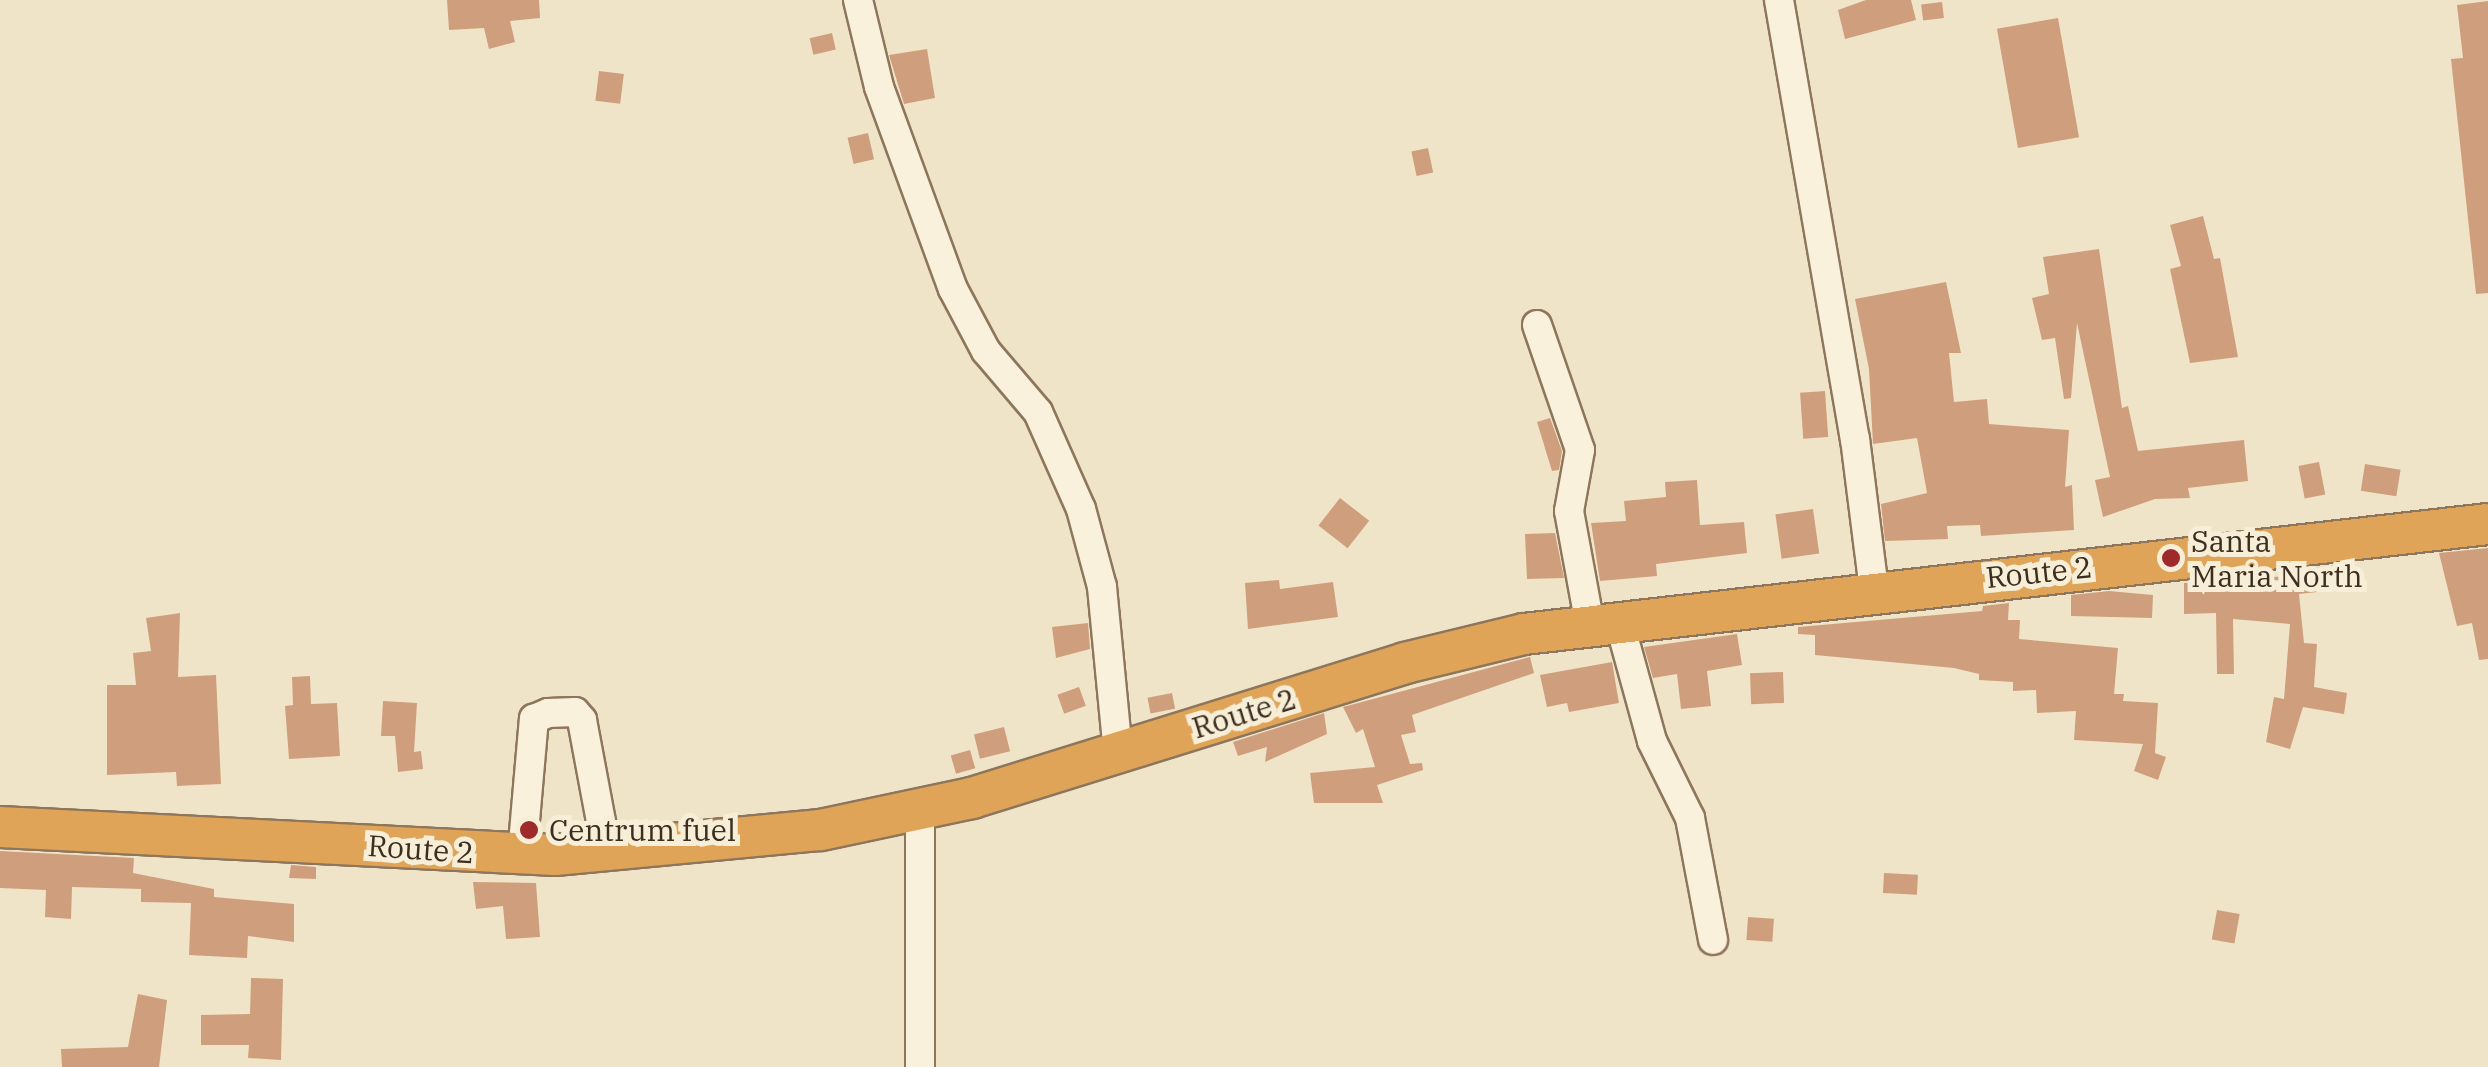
<!DOCTYPE html>
<html>
<head>
<meta charset="utf-8">
<style>
  body { margin:0 }
  #map { position:relative; width:2488px; height:1067px; overflow:hidden; background:#f0e4c8; font-family:"IBM Plex Serif",serif }
  div>[style] { position:absolute }
  .building>* { inset:0; background:#cf9f7d; transform-origin:0 0 }
  .roads { filter:drop-shadow(2px 0 #8d765c) drop-shadow(-2px 0 #8d765c) drop-shadow(0 2px #8d765c) drop-shadow(0 -2px #8d765c) }
  .minor>* { height:28px; margin:-14px; padding:0 14px; transform-origin:14px; border-radius:14px; background:#faf1dc }
  .highway>* { height:40px; margin:-20px; padding:0 20px; transform-origin:20px; border-radius:20px; background:#e0a458 }
  .dots>* { width:28px; height:28px; translate:-50% -50%; box-sizing:border-box; border:5px solid #f7eed8; border-radius:50% }
  span { translate:-50% -50%; white-space:nowrap; text-align:center; line-height:1.15; -webkit-text-stroke:10px #f7eed8; paint-order:stroke }
  .poi-label { font-size:30px; color:#3d2e20 }
  .left { translate:0 -50%; text-align:left }
  .street-label { font-size:30px; color:#3d2e20 }
</style>
</head>
<body>
<div id="map">
  <div class="building">
    <i style="clip-path:polygon(447px 0,539px 0,540px 18px,510px 21px,515px 42px,489px 49px,484px 28px,449px 30px)"></i>
    <i style="clip-path:polygon(1866px 0,1911px 0,1916px 20px,1845px 39px,1838px 10px)"></i>
    <i style="clip-path:polygon(2488px 1px,2488px 293px,2476px 294px,2451px 59px,2463px 58px,2457px 5px)"></i>
    <i style="left:1942px;top:2px;width:16px;height:21px;rotate:83deg"></i>
    <i style="left:2058px;top:18px;width:121px;height:62px;rotate:80deg"></i>
    <i style="left:832px;top:33px;width:17px;height:23px;rotate:77deg"></i>
    <i style="clip-path:polygon(927px 49px,935px 98px,904px 104px,889px 55px)"></i>
    <i style="left:599px;top:71px;width:25px;height:30px;rotate:7deg"></i>
    <i style="left:868px;top:133px;width:27px;height:21px;rotate:77deg"></i>
    <i style="left:1428px;top:148px;width:25px;height:17px;rotate:78deg"></i>
    <i style="clip-path:polygon(2203px 216px,2214px 259px,2220px 258px,2238px 357px,2190px 363px,2170px 269px,2181px 266px,2170px 225px)"></i>
    <i style="clip-path:polygon(2099px 249px,2122px 408px,2128px 406px,2138px 451px,2244px 440px,2248px 481px,2188px 488px,2190px 498px,2155px 499px,2103px 517px,2095px 480px,2110px 477px,2077px 323px,2071px 398px,2064px 399px,2055px 338px,2042px 340px,2032px 298px,2049px 294px,2043px 257px)"></i>
    <i style="clip-path:polygon(1946px 282px,1961px 353px,1949px 353px,1954px 402px,1987px 399px,1989px 424px,2069px 430px,2065px 487px,2072px 485px,2074px 530px,1981px 536px,1980px 525px,1947px 526px,1948px 539px,1885px 541px,1881px 504px,1927px 493px,1917px 438px,1873px 444px,1869px 369px,1855px 299px)"></i>
    <i style="left:1825px;top:391px;width:46px;height:25px;rotate:86deg"></i>
    <i style="clip-path:polygon(1550px 418px,1562px 451px,1559px 470px,1552px 471px,1537px 422px)"></i>
    <i style="left:2319px;top:462px;width:33px;height:21px;rotate:79deg"></i>
    <i style="left:2365px;top:464px;width:36px;height:27px;rotate:9deg"></i>
    <i style="clip-path:polygon(1697px 480px,1700px 525px,1744px 522px,1747px 553px,1656px 564px,1657px 576px,1600px 581px,1591px 523px,1626px 521px,1624px 501px,1666px 497px,1665px 482px)"></i>
    <i style="left:1340px;top:498px;width:37px;height:35px;rotate:38deg"></i>
    <i style="left:1813px;top:509px;width:45px;height:38px;rotate:82deg"></i>
    <i style="clip-path:polygon(1555px 533px,1564px 578px,1527px 579px,1525px 534px)"></i>
    <i style="clip-path:polygon(2488px 548px,2488px 659px,2479px 660px,2472px 623px,2457px 626px,2439px 553px)"></i>
    <i style="clip-path:polygon(2339px 565px,2344px 589px,2299px 594px,2304px 643px,2317px 644px,2314px 687px,2347px 693px,2344px 714px,2303px 707px,2290px 749px,2266px 742px,2274px 697px,2284px 699px,2290px 624px,2233px 619px,2234px 674px,2217px 674px,2216px 613px,2184px 614px,2184px 583px,2302px 575px,2301px 569px)"></i>
    <i style="clip-path:polygon(1279px 580px,1280px 589px,1333px 582px,1338px 617px,1248px 629px,1245px 583px)"></i>
    <i style="clip-path:polygon(2109px 591px,2153px 595px,2152px 618px,2071px 616px,2071px 595px)"></i>
    <i style="clip-path:polygon(2009px 603px,2008px 620px,2020px 620px,2019px 639px,2118px 648px,2114px 694px,2124px 694px,2123px 701px,2158px 703px,2155px 753px,2166px 757px,2158px 780px,2134px 771px,2143px 744px,2074px 740px,2076px 711px,2037px 713px,2036px 690px,2013px 691px,2013px 682px,1979px 680px,1979px 674px,1954px 668px,1815px 655px,1815px 635px,1798px 634px,1798px 627px,1982px 611px,1983px 606px)"></i>
    <i style="clip-path:polygon(180px 613px,178px 677px,216px 675px,221px 784px,177px 786px,176px 772px,107px 775px,107px 685px,136px 685px,133px 653px,151px 651px,146px 618px)"></i>
    <i style="clip-path:polygon(1088px 623px,1090px 649px,1056px 658px,1052px 627px)"></i>
    <i style="clip-path:polygon(1737px 634px,1742px 665px,1707px 671px,1711px 706px,1681px 709px,1677px 674px,1653px 678px,1644px 647px)"></i>
    <i style="clip-path:polygon(1530px 657px,1534px 673px,1412px 715px,1416px 732px,1401px 735px,1410px 764px,1422px 763px,1423px 770px,1377px 785px,1383px 803px,1314px 803px,1310px 773px,1375px 767px,1363px 729px,1356px 733px,1343px 707px)"></i>
    <i style="clip-path:polygon(1612px 662px,1619px 703px,1569px 712px,1567px 703px,1547px 707px,1540px 675px)"></i>
    <i style="left:1783px;top:672px;width:31px;height:33px;rotate:88deg"></i>
    <i style="clip-path:polygon(310px 676px,311px 704px,337px 703px,340px 756px,289px 759px,285px 706px,293px 705px,292px 677px)"></i>
    <i style="left:1079px;top:687px;width:20px;height:23px;rotate:70deg"></i>
    <i style="left:1172px;top:693px;width:16px;height:25px;rotate:79deg"></i>
    <i style="clip-path:polygon(383px 701px,417px 703px,414px 752px,421px 751px,423px 769px,398px 772px,395px 736px,381px 736px)"></i>
    <i style="clip-path:polygon(1324px 713px,1327px 734px,1265px 762px,1267px 747px,1238px 756px,1233px 742px)"></i>
    <i style="left:1004px;top:727px;width:25px;height:31px;rotate:76deg"></i>
    <i style="left:970px;top:750px;width:19px;height:20px;rotate:74deg"></i>
    <i style="clip-path:polygon(0 851px,134px 858px,133px 873px,214px 889px,214px 897px,294px 904px,294px 942px,248px 936px,247px 958px,189px 955px,191px 903px,141px 902px,141px 889px,72px 887px,71px 919px,45px 917px,46px 890px,0 888px)"></i>
    <i style="clip-path:polygon(291px 865px,316px 867px,316px 879px,289px 878px)"></i>
    <i style="left:1884px;top:873px;width:34px;height:20px;rotate:3deg"></i>
    <i style="clip-path:polygon(473px 882px,536px 883px,540px 937px,506px 939px,503px 906px,476px 909px)"></i>
    <i style="left:2217px;top:910px;width:23px;height:30px;rotate:10deg"></i>
    <i style="left:1748px;top:917px;width:26px;height:23px;rotate:4deg"></i>
    <i style="clip-path:polygon(251px 978px,283px 979px,281px 1060px,248px 1058px,249px 1045px,201px 1045px,201px 1015px,250px 1014px)"></i>
    <i style="clip-path:polygon(138px 994px,167px 1000px,159px 1067px,62px 1067px,61px 1049px,128px 1047px)"></i>
  </div>
  <div class="roads">
    <div class="minor">
      <i style="left:858px;top:0;width:89px;rotate:76.4deg"></i>
      <i style="left:879px;top:87px;width:215px;rotate:69.9deg"></i>
      <i style="left:953px;top:289px;width:70px;rotate:62deg"></i>
      <i style="left:986px;top:351px;width:80px;rotate:49.6deg"></i>
      <i style="left:1038px;top:412px;width:106px;rotate:66.1deg"></i>
      <i style="left:1081px;top:509px;width:81px;rotate:74.9deg"></i>
      <i style="left:1102px;top:587px;width:167px;rotate:84.5deg"></i>
      <i style="left:1779px;top:0;width:446px;rotate:80.2deg"></i>
      <i style="left:1855px;top:439px;width:152px;rotate:82.8deg"></i>
      <i style="left:1537px;top:325px;width:132px;rotate:71deg"></i>
      <i style="left:1580px;top:450px;width:62px;rotate:100.2deg"></i>
      <i style="left:1569px;top:511px;width:116px;rotate:79.6deg"></i>
      <i style="left:1619px;top:621px;width:124px;rotate:74.6deg"></i>
      <i style="left:1652px;top:741px;width:86px;rotate:63.7deg"></i>
      <i style="left:1690px;top:818px;width:124px;rotate:79.3deg"></i>
      <i style="left:920px;top:810px;width:257px;rotate:90deg"></i>
      <i style="left:522px;top:855px;width:137px;rotate:-85deg"></i>
      <i style="left:534px;top:719px;width:15px;rotate:-23deg"></i>
      <i style="left:548px;top:713px;width:27px;rotate:-2deg"></i>
      <i style="left:575px;top:712px;width:11px;rotate:49deg"></i>
      <i style="left:582px;top:720px;width:135px;rotate:79.4deg"></i>
    </div>
    <div class="highway">
      <i style="left:0;top:827px;width:556px;rotate:2.89deg"></i>
      <i style="left:555px;top:855px;width:267px;rotate:-5.4deg"></i>
      <i style="left:821px;top:830px;width:154px;rotate:-12deg"></i>
      <i style="left:972px;top:798px;width:454px;rotate:-17.3deg"></i>
      <i style="left:1405px;top:663px;width:122px;rotate:-13.7deg"></i>
      <i style="left:1524px;top:634px;width:970px;rotate:-6.51deg"></i>
    </div>
  </div>
  <div class="dots">
    <i style="left:2171px;top:558px;background:#9e2a2b"></i>
    <i style="left:529px;top:830px;background:#9e2a2b"></i>
  </div>
  <div class="poi-label">
    <span class="left" style="left:2191px;top:558px">Santa<br>Maria North</span>
    <span class="left" style="left:549px;top:830px">Centrum fuel</span>
  </div>
  <div class="street-label">
    <span style="left:2039px;top:572px;rotate:-6deg">Route 2</span>
    <span style="left:1244px;top:713px;rotate:-17deg">Route 2</span>
    <span style="left:421px;top:849px;rotate:4deg">Route 2</span>
  </div>
</div>
</body>
</html>
